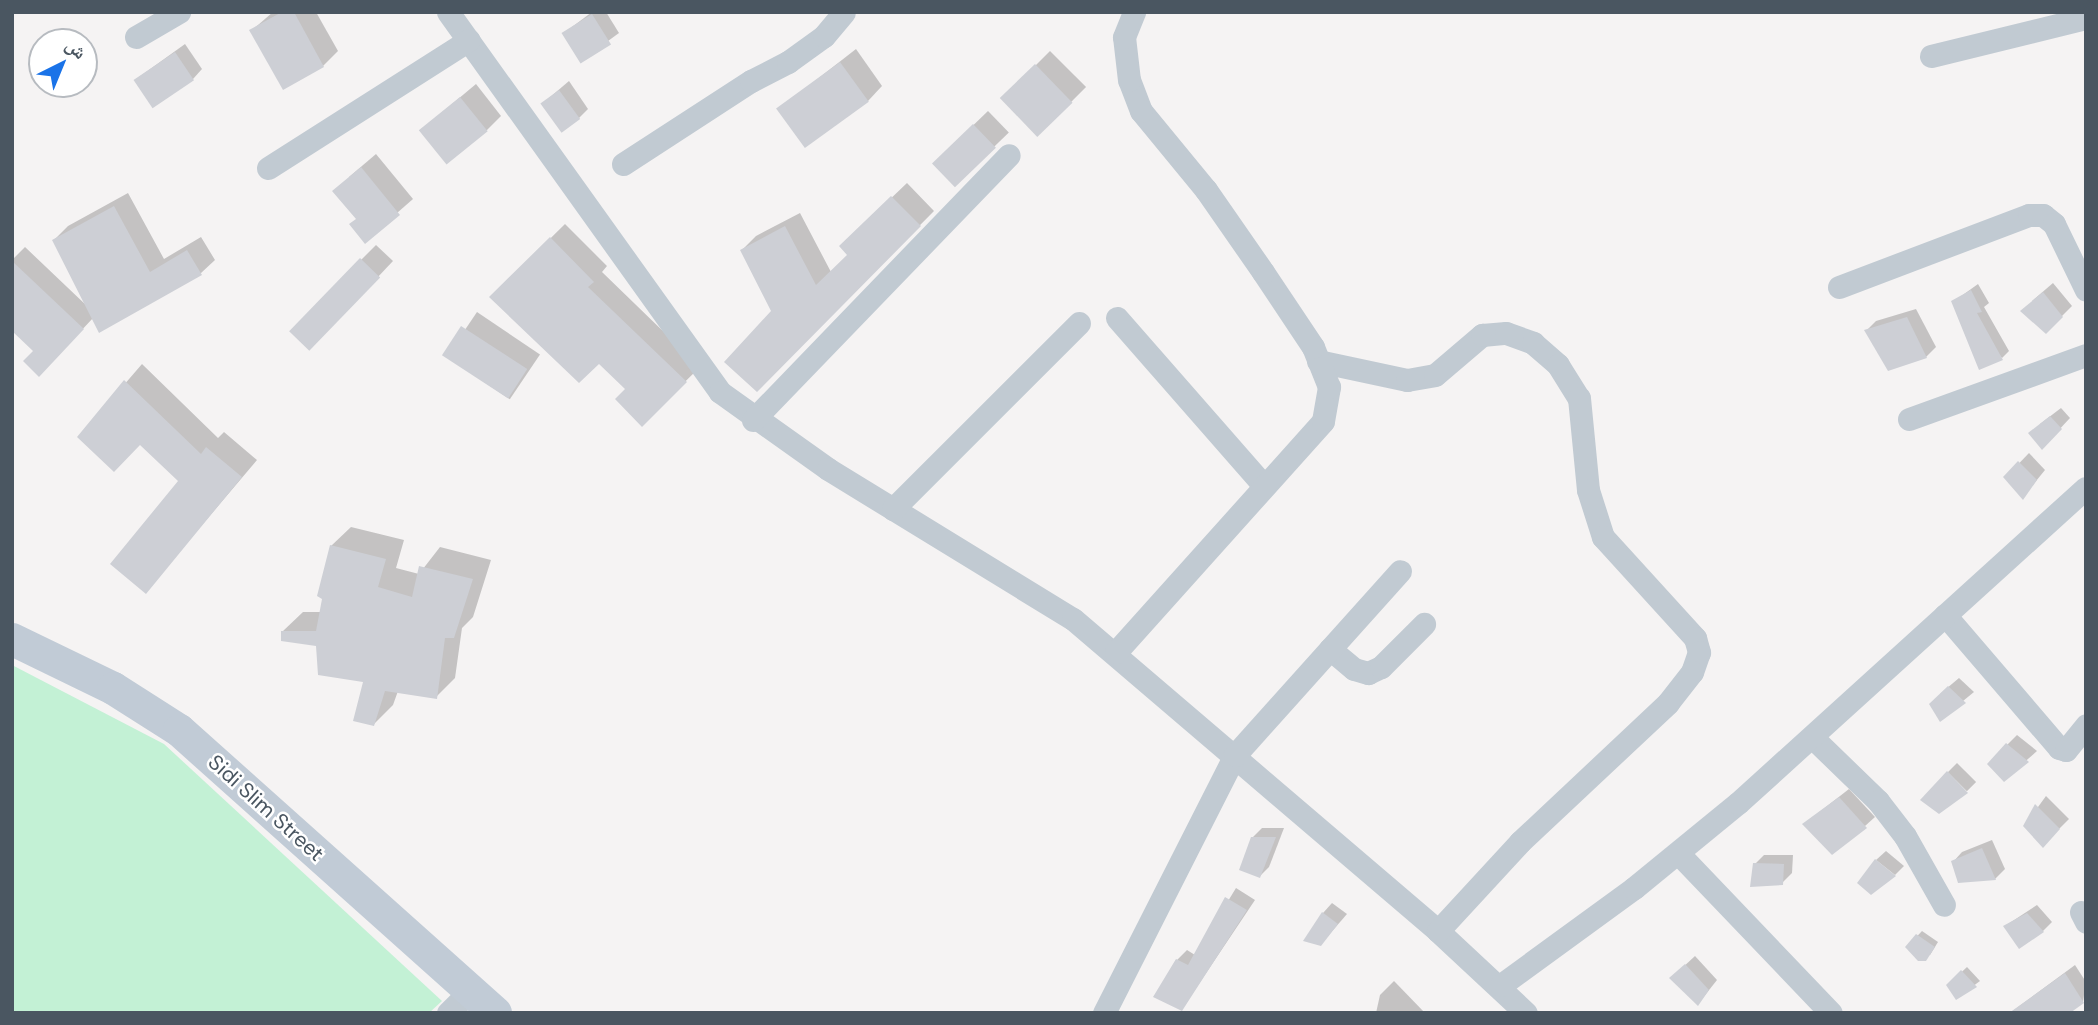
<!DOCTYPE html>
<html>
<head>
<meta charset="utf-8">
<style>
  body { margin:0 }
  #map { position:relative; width:2098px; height:1025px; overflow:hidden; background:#f5f3f3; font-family:"DM Sans","Noto Naskh Arabic",sans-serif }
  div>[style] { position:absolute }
  .green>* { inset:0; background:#c3f1d5 }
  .shadow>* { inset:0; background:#0003; transform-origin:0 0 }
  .building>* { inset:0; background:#cdcfd5; transform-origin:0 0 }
  .minor>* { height:23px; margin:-11.5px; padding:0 11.5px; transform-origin:11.5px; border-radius:11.5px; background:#c1cad2 }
  .secondary>* { height:33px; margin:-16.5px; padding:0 16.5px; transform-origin:16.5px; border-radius:16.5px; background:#c1cbd6 }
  span { translate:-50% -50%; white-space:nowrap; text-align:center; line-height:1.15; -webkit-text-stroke:5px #fff; paint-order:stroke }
  .street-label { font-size:21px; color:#4a5661 }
  .frame { position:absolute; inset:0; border:14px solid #4a5661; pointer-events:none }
  .north { position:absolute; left:28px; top:28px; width:70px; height:70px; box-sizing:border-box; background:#fff; border:2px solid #b7bbc0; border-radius:50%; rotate:43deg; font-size:19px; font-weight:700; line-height:28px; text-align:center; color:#4a5661 }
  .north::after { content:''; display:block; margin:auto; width:24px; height:32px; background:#1a73e8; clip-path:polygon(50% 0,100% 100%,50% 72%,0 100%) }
</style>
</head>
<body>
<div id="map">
  <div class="green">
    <i style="clip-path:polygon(12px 665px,164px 744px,442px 1001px,429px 1013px,12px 1013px)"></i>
  </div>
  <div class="shadow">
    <i style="clip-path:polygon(273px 12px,316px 12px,338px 51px,323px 66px,251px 31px)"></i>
    <i style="clip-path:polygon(592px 12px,606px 12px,619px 33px,582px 60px,564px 33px)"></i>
    <i style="clip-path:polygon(185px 44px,202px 69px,193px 79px,135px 80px)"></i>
    <i style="clip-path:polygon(856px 49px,882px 86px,868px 101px,779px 109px)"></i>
    <i style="left:1050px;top:51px;width:51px;height:67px;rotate:45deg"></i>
    <i style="clip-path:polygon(569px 81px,588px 109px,579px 118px,542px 104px)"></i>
    <i style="clip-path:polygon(476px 84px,501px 116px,487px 130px,421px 130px)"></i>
    <i style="left:988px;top:111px;width:30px;height:75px;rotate:46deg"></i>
    <i style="clip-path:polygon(376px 154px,413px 199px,365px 241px,349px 177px)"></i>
    <i style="clip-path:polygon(907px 183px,934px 211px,757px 390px,774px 311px,742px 250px,756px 236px,800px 213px,831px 272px,849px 255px,841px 246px)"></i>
    <i style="clip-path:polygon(128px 193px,164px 259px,201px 237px,215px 260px,201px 273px,100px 331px,93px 318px,52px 362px,12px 329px,12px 260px,25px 247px,87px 306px,54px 240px,68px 226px)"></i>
    <i style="clip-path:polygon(565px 224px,607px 266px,602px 272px,700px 367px,642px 424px,627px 389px,599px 361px,491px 297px)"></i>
    <i style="clip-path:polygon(376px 245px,393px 261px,325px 333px,361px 260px)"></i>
    <i style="clip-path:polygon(2053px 283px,2072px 306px,2046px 332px,2032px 301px)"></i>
    <i style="clip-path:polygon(1978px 284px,1989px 303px,1984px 307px,2009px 351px,2002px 358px,1953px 302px)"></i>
    <i style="clip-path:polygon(1916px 309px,1936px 347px,1926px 357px,1889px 369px,1866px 331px,1876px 321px)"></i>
    <i style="left:477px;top:312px;width:76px;height:54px;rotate:34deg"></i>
    <i style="clip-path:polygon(142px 364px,218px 438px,224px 432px,257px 460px,146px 591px,181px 481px,141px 443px,79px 437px)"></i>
    <i style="clip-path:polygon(2061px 408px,2070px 418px,2042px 448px,2040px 424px)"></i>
    <i style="clip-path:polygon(2029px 453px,2045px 470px,2023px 497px,2006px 477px)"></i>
    <i style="clip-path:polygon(351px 527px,404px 540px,396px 568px,419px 574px,440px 547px,491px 560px,473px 617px,462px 628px,455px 678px,436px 697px,398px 691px,393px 705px,374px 724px,366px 681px,317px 645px,283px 631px,303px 612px,321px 612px,331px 546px)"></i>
    <i style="clip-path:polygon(1959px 678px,1974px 692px,1941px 719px,1940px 694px)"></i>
    <i style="clip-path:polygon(2017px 735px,2037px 751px,2004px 780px,2007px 745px)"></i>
    <i style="left:1957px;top:763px;width:27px;height:13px;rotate:45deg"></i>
    <i style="clip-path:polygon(1849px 789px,1875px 817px,1865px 826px,1804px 824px)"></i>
    <i style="clip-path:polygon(2046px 796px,2069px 819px,2043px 845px,2025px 825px)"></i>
    <i style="clip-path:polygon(1262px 828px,1284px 828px,1269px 867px,1260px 876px,1252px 838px)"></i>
    <i style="clip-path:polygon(1992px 840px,2005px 869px,1995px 879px,1959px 881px,1953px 862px,1962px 852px)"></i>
    <i style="clip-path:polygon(1886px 851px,1904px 866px,1895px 875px,1876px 860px)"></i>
    <i style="clip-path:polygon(1764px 855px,1793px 855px,1792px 873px,1782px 883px,1755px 864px)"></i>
    <i style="clip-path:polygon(1236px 888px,1255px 900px,1182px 1009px,1177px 960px,1187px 950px,1195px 955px)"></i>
    <i style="clip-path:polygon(1332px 903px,1347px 914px,1321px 944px,1323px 913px)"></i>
    <i style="clip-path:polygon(2037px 905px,2052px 922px,2043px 931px,2005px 926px)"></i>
    <i style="clip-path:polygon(1922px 931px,1938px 942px,1930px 955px,1907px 947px)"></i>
    <i style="clip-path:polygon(1695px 956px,1717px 980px,1698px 1004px,1681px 969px)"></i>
    <i style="clip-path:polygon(2075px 965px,2086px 982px,2083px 1002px,2010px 1013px)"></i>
    <i style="clip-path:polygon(1967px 967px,1980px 981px,1957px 998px,1948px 985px)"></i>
    <i style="clip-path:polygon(1394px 981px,1425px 1013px,1376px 1013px,1380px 995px)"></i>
  </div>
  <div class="building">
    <i style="clip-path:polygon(282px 12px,294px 12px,324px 67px,283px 90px,249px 30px)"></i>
    <i style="left:592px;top:14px;width:36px;height:36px;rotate:58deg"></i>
    <i style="left:175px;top:52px;width:34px;height:50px;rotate:56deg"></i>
    <i style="left:840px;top:62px;width:49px;height:79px;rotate:54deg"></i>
    <i style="left:1035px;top:64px;width:54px;height:49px;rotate:46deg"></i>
    <i style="left:559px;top:90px;width:36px;height:23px;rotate:54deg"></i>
    <i style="left:460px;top:97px;width:44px;height:53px;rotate:51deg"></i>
    <i style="left:973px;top:124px;width:33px;height:57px;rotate:46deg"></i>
    <i style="clip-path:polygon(361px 167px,400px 215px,365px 244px,349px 224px,356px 219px,332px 191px)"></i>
    <i style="clip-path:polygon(891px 196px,921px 226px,757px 392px,724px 362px,771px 311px,740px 250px,785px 226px,816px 285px,847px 255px,839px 246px)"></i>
    <i style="clip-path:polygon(114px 206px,150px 272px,187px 250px,202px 275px,99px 333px,52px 240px)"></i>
    <i style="clip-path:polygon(550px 237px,594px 282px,588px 287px,687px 382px,642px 427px,615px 399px,625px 389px,599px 364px,579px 383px,489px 297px)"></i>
    <i style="left:360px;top:258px;width:28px;height:102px;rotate:44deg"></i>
    <i style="clip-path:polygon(12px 261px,84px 329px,39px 377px,23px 361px,33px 351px,12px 331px)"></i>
    <i style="clip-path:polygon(1971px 290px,1982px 312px,1977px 313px,2003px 360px,1979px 370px,1951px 301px)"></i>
    <i style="clip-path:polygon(2043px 292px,2063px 317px,2046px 334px,2020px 311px)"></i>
    <i style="clip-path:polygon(1907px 317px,1927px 358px,1888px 371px,1864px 330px)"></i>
    <i style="left:461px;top:326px;width:79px;height:35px;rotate:33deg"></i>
    <i style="clip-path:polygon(124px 380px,201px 454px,206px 447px,242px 477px,146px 594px,110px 564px,178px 481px,140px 445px,114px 472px,77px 437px)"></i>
    <i style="clip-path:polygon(2050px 416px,2062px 429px,2042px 450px,2028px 433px)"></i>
    <i style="clip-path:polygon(2018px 461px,2037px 480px,2023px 500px,2003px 477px)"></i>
    <i style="clip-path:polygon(330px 545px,386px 559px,378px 587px,412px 597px,419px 566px,473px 579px,454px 638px,445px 638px,437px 699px,385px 691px,374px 726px,353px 721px,363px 682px,318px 675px,316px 646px,281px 641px,281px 631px,316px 631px,322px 599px,317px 596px)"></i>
    <i style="clip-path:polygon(1948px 686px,1966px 703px,1940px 722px,1929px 704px)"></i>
    <i style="clip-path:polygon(2006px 743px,2029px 762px,2004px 782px,1987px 764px)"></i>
    <i style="clip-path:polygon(1947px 771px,1968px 793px,1939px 814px,1920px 800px)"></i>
    <i style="clip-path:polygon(1839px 797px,1867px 828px,1832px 855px,1802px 824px)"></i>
    <i style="clip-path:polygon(2035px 804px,2060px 829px,2043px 848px,2023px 826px)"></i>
    <i style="clip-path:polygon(1251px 837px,1276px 837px,1260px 878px,1239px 870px)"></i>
    <i style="clip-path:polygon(1982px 848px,1996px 880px,1958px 883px,1951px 861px)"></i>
    <i style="clip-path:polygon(1875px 859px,1896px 876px,1871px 895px,1857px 883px)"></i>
    <i style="clip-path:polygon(1753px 863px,1784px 864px,1783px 885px,1750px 887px)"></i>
    <i style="clip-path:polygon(1225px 897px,1247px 910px,1182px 1011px,1153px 997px,1176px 959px,1188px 965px)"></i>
    <i style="clip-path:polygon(1322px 912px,1338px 924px,1321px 946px,1303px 941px)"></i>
    <i style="clip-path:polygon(2027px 913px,2044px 932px,2019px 949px,2003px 926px)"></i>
    <i style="clip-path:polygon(1916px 934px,1935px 947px,1926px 961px,1918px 961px,1905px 947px)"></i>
    <i style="clip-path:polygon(1685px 964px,1709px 990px,1698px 1006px,1669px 978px)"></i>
    <i style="clip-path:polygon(1961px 970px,1977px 987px,1956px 1000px,1946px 985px)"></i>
    <i style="clip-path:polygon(2065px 973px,2084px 1003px,2070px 1013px,2009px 1013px)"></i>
  </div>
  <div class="minor">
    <i style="left:448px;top:12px;width:467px;rotate:54.4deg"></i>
    <i style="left:720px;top:392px;width:133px;rotate:35.5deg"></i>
    <i style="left:828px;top:469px;width:287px;rotate:31.5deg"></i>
    <i style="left:1073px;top:619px;width:480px;rotate:40.5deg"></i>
    <i style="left:1438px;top:931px;width:120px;rotate:43deg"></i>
    <i style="left:136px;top:37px;width:50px;rotate:-30.2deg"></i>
    <i style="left:1931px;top:56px;width:160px;rotate:-13.8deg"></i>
    <i style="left:623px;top:164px;width:153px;rotate:-33deg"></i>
    <i style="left:751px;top:81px;width:42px;rotate:-27.2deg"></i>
    <i style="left:788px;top:62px;width:44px;rotate:-35.8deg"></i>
    <i style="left:824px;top:36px;width:31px;rotate:-50deg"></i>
    <i style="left:268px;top:168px;width:238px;rotate:-32.5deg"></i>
    <i style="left:1839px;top:287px;width:203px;rotate:-20.8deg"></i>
    <i style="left:2029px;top:215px;width:14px"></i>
    <i style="left:2043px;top:215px;width:14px;rotate:39deg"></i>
    <i style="left:2054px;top:224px;width:73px;rotate:64.1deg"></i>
    <i style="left:1117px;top:318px;width:223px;rotate:48.8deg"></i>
    <i style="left:1318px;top:361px;width:91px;rotate:12.1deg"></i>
    <i style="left:1407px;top:380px;width:28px;rotate:-10deg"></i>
    <i style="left:1435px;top:375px;width:62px;rotate:-40.4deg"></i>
    <i style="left:1482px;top:335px;width:24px;rotate:-5deg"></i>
    <i style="left:1506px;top:333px;width:29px;rotate:20deg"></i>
    <i style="left:1533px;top:343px;width:33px;rotate:41deg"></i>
    <i style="left:1558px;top:365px;width:39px;rotate:58deg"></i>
    <i style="left:1579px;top:398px;width:92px;rotate:84.4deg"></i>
    <i style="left:1588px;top:490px;width:49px;rotate:72.3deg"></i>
    <i style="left:1603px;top:537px;width:137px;rotate:47.7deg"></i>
    <i style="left:1695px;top:638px;width:15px;rotate:74deg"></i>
    <i style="left:1699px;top:652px;width:21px;rotate:109deg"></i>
    <i style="left:1692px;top:672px;width:39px;rotate:128deg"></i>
    <i style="left:1668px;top:703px;width:203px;rotate:136.8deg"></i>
    <i style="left:1520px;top:842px;width:121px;rotate:132.7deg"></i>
    <i style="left:1909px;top:419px;width:188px;rotate:-19.9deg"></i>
    <i style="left:753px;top:420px;width:368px;rotate:-46deg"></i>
    <i style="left:893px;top:509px;width:263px;rotate:-45deg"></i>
    <i style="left:1945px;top:615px;width:175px;rotate:49.4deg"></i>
    <i style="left:2059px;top:748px;width:7px;rotate:16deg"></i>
    <i style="left:2066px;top:750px;width:32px;rotate:-51deg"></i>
    <i style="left:1330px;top:649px;width:31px;rotate:40deg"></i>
    <i style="left:1354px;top:669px;width:15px;rotate:16deg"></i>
    <i style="left:1368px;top:673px;width:14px;rotate:-25deg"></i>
    <i style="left:1381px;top:667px;width:61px;rotate:-45deg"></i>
    <i style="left:1116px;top:652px;width:310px;rotate:-48.1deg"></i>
    <i style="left:1323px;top:421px;width:35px;rotate:-80deg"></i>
    <i style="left:1329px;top:387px;width:43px;rotate:-111.8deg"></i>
    <i style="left:1313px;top:347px;width:90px;rotate:-123.7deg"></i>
    <i style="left:1263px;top:272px;width:100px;rotate:-124.8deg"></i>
    <i style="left:1206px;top:190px;width:102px;rotate:-129.4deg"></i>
    <i style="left:1141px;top:111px;width:33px;rotate:-111deg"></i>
    <i style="left:1129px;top:80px;width:43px;rotate:-96.6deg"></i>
    <i style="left:1124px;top:37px;width:27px;rotate:-68deg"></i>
    <i style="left:1812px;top:737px;width:92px;rotate:44.1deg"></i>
    <i style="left:1878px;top:801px;width:44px;rotate:52.4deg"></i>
    <i style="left:1905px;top:836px;width:79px;rotate:60.5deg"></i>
    <i style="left:1678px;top:853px;width:221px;rotate:46.3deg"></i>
    <i style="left:2081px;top:912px;width:11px;rotate:63deg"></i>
    <i style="left:1501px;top:985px;width:165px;rotate:-36.1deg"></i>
    <i style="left:1634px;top:888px;width:134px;rotate:-39.3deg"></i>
    <i style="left:1738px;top:803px;width:469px;rotate:-42.2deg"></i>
    <i style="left:448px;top:1013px;width:31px;rotate:-45deg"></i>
    <i style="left:1104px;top:1013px;width:289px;rotate:-63.1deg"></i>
    <i style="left:1235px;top:755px;width:247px;rotate:-48.1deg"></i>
  </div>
  <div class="secondary">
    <i style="left:12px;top:639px;width:112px;rotate:25.9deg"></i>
    <i style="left:113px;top:688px;width:78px;rotate:32.5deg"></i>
    <i style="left:179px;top:730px;width:424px;rotate:41.8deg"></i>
  </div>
  <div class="street-label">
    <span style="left:266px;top:808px;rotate:42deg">Sidi Slim Street</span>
  </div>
  <div class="frame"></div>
  <div class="north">ش</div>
</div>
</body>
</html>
